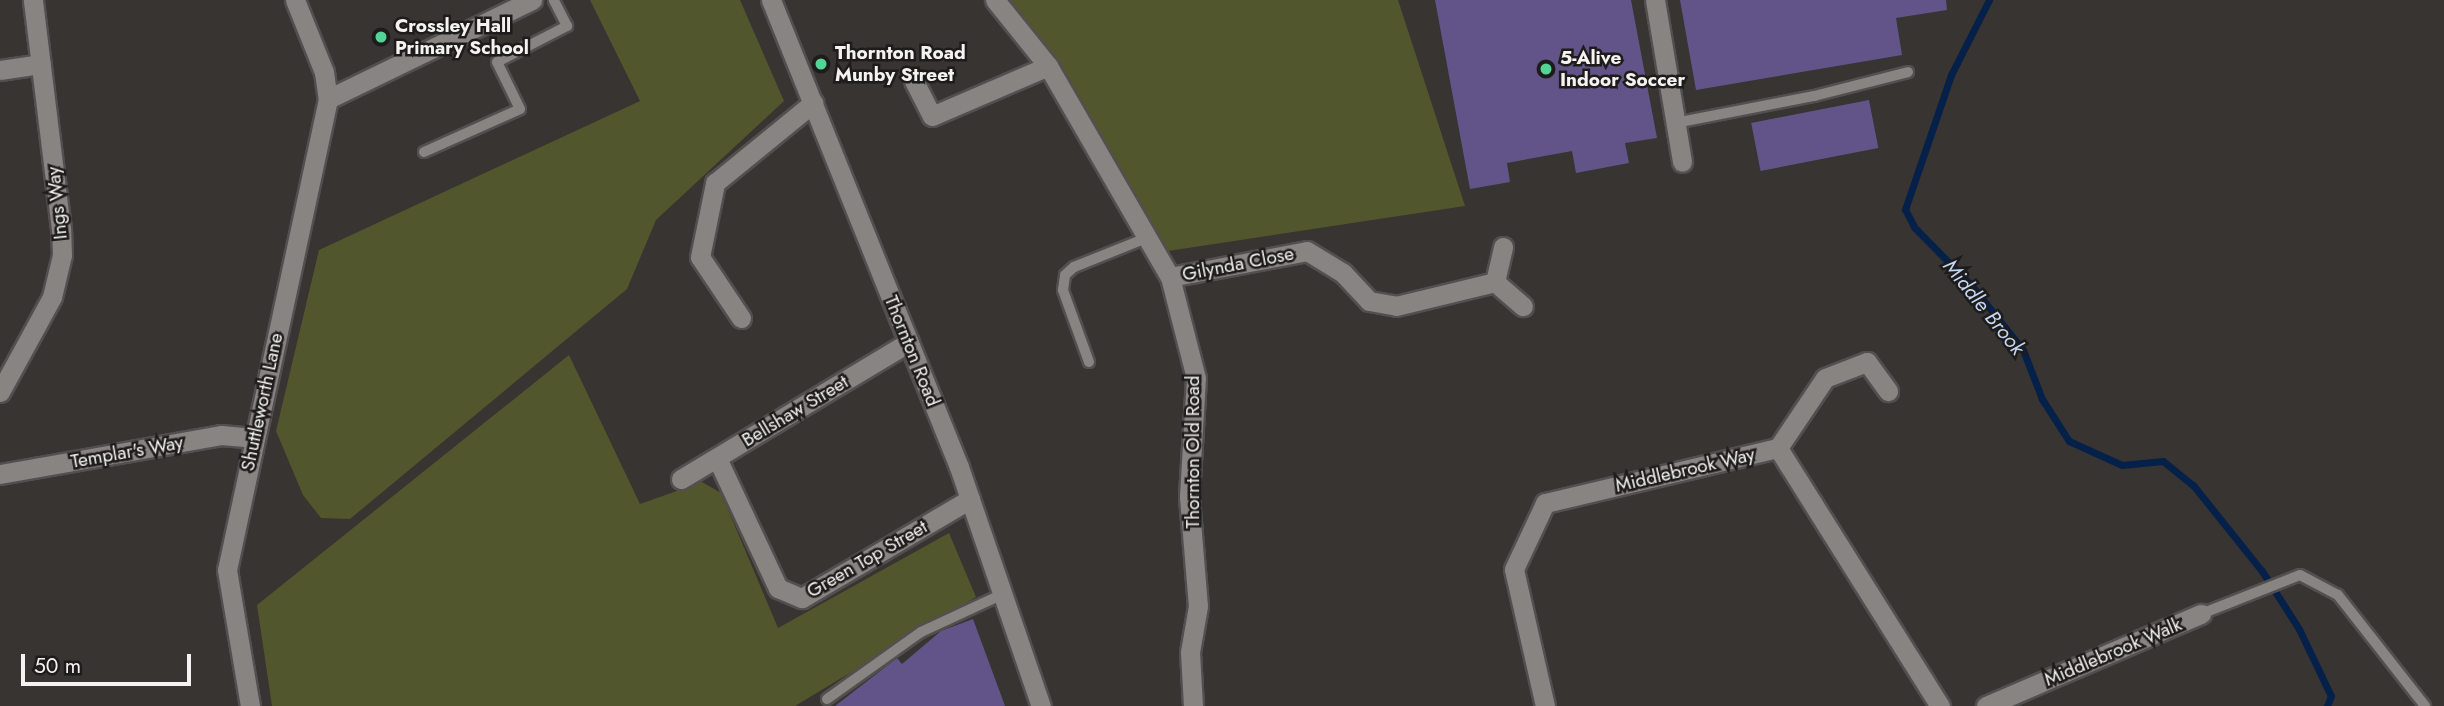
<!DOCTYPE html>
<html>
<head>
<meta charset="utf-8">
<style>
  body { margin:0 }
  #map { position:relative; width:2444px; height:706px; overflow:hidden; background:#373432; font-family:Jost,sans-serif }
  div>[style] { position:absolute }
  .green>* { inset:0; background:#51562c }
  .stream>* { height:7px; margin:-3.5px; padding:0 3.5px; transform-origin:3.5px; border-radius:3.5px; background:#05214a }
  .building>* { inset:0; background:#625488; transform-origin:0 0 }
  .roads { filter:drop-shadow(2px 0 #52504e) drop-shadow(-2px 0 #52504e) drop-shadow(0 2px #52504e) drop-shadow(0 -2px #52504e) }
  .service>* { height:10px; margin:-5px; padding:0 5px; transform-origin:5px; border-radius:5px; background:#878481 }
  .minor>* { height:19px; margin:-9.5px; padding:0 9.5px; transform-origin:9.5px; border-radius:9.5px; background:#878481 }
  .secondary>* { height:19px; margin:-9.5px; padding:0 9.5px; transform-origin:9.5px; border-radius:9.5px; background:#878481 }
  .dots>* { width:19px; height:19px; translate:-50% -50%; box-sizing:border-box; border:4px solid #1e1c1b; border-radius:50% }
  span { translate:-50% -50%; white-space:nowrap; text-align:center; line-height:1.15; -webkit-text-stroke:5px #1e1c1b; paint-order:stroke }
  .poi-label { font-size:19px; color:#f5f3f2; font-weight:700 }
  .left { translate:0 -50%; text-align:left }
  .street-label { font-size:19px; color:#f5f3f2 }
  .water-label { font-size:21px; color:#c3d7f4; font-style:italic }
  .scale { position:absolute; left:21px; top:654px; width:170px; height:32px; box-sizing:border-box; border:4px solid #f5f3f2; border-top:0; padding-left:9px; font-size:21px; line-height:24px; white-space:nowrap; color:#f5f3f2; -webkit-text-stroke:5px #1e1c1b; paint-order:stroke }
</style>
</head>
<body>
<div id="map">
  <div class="green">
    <i style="clip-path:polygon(590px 0,740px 0,784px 101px,656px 220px,627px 289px,350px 519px,321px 518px,303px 495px,276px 431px,319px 250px,640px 101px)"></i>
    <i style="clip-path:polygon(1009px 0,1398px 0,1465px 206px,1168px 251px,1066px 73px)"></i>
    <i style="clip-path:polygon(569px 355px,640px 504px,702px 482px,721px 493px,778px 628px,949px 533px,976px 597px,795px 706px,272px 706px,257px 605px)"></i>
  </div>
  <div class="stream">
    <i style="left:1989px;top:0;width:84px;rotate:116.9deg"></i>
    <i style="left:1951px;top:75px;width:142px;rotate:108.9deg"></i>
    <i style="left:1905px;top:209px;width:20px;rotate:63deg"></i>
    <i style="left:1914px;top:227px;width:83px;rotate:45.5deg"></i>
    <i style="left:1972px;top:286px;width:82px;rotate:51.4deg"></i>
    <i style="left:2023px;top:350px;width:53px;rotate:68.8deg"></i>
    <i style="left:2042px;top:399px;width:50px;rotate:57.3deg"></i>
    <i style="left:2069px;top:441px;width:58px;rotate:24.4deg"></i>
    <i style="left:2122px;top:465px;width:41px;rotate:-5.6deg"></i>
    <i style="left:2163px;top:461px;width:38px;rotate:39deg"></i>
    <i style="left:2193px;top:485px;width:110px;rotate:51.3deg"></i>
    <i style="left:2262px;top:571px;width:69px;rotate:57.5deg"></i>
    <i style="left:2299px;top:629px;width:74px;rotate:64.5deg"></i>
    <i style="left:2331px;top:696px;width:11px;rotate:112deg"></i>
  </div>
  <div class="building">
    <i style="clip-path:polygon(1435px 0,1631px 0,1657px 138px,1625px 143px,1629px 163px,1576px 173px,1572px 151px,1507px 163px,1510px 182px,1470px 189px)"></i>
    <i style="clip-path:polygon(1680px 0,1946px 0,1947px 10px,1896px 18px,1902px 55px,1696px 90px)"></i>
    <i style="left:1869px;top:100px;width:49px;height:120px;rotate:79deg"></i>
    <i style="clip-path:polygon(973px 619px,1005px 706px,835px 706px,897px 658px,902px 664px,941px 631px)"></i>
  </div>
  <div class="roads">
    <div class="service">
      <i style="left:1675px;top:123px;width:142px;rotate:-11deg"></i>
      <i style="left:1814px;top:96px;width:97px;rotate:-14.3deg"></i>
      <i style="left:424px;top:152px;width:105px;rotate:-24.1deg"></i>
      <i style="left:520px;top:109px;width:52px;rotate:-116.1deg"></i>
      <i style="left:497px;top:62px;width:79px;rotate:-27.2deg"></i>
      <i style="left:567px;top:26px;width:29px;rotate:-117deg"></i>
      <i style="left:1089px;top:362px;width:77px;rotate:-109.9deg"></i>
      <i style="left:1063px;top:290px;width:15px;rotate:-82deg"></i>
      <i style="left:1065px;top:275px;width:12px;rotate:-42deg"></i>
      <i style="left:1074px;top:267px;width:81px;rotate:-21.8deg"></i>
      <i style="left:2201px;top:614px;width:106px;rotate:-21.5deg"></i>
      <i style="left:2300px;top:575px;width:43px;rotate:27.8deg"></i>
      <i style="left:2338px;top:595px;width:141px;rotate:51.9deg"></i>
      <i style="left:827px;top:699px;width:115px;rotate:-35.5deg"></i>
      <i style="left:921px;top:632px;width:90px;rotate:-24.9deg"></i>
    </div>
    <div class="minor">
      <i style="left:295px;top:0;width:78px;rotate:68.1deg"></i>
      <i style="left:324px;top:72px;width:27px;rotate:82deg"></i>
      <i style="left:995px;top:0;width:85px;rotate:51.2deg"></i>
      <i style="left:1048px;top:66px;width:244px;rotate:60deg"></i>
      <i style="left:1170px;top:277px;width:104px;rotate:75.6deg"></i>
      <i style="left:1196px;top:378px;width:119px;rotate:93.4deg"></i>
      <i style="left:1189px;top:497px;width:109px;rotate:85.3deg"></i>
      <i style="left:1198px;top:606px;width:47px;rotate:99.9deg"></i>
      <i style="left:1190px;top:652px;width:54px;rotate:86.8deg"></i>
      <i style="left:1655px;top:0;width:164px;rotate:80.5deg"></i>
      <i style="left:0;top:70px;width:41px;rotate:-8.3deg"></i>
      <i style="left:914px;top:81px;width:39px;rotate:63deg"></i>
      <i style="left:932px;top:116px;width:126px;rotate:-23.3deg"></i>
      <i style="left:1170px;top:277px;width:139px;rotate:-10.7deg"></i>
      <i style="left:1307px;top:251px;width:42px;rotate:31.4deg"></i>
      <i style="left:1343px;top:273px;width:38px;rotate:47deg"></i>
      <i style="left:1369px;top:301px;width:27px;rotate:10deg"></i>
      <i style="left:1396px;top:306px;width:102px;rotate:-13.6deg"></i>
      <i style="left:1495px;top:282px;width:36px;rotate:-77deg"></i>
      <i style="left:1495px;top:282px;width:37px;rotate:41deg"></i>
      <i style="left:741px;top:318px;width:73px;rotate:-123.9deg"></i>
      <i style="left:700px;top:257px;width:76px;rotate:-78.5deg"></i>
      <i style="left:715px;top:183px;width:127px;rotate:-39.2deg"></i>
      <i style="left:0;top:392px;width:108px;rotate:-61.3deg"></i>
      <i style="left:52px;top:297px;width:43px;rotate:-76.6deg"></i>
      <i style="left:62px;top:255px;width:26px;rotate:-92deg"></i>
      <i style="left:61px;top:229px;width:231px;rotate:-97deg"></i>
      <i style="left:1778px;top:448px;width:84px;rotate:-56.1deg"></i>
      <i style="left:1825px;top:378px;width:45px;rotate:-20.9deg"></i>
      <i style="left:1867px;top:362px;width:36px;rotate:54deg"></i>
      <i style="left:717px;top:458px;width:144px;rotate:64.9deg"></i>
      <i style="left:778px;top:588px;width:26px;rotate:23deg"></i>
      <i style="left:802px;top:598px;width:195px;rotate:-30.5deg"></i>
      <i style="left:0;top:474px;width:224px;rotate:-10deg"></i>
      <i style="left:221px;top:435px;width:33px;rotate:5deg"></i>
      <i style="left:681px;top:479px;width:266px;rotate:-31deg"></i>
      <i style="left:250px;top:706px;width:138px;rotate:-99.6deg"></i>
      <i style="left:227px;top:570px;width:482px;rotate:-77.9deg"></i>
      <i style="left:328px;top:99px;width:227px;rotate:-25.9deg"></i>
      <i style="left:1545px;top:706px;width:140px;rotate:-102.8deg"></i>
      <i style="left:1514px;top:569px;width:73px;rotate:-64.8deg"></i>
      <i style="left:1545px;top:503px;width:239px;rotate:-13.3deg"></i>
      <i style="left:1778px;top:448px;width:305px;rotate:57.9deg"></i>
      <i style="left:1986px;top:706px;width:234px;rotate:-23.2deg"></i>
    </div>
    <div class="secondary">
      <i style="left:771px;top:0;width:503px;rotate:68.07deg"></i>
      <i style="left:959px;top:467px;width:253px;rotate:71.1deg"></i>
    </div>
  </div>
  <div class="dots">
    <i style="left:381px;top:37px;background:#53d396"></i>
    <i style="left:821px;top:64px;background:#53d396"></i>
    <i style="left:1546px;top:69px;background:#53d396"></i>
  </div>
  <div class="poi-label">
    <span class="left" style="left:395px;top:37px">Crossley Hall<br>Primary School</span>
    <span class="left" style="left:835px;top:64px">Thornton Road<br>Munby Street</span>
    <span class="left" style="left:1560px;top:69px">5-Alive<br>Indoor Soccer</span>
  </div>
  <div class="street-label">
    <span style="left:57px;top:203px;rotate:-96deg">Ings Way</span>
    <span style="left:1238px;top:264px;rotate:-11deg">Gilynda Close</span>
    <span style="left:912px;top:351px;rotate:68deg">Thornton Road</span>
    <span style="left:262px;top:402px;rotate:-78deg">Shuttleworth Lane</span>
    <span style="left:795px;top:411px;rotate:-31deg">Bellshaw Street</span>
    <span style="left:127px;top:452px;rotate:-10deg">Templar's Way</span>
    <span style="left:1193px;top:452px;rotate:-90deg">Thornton Old Road</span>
    <span style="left:1685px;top:470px;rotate:-13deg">Middlebrook Way</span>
    <span style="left:867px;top:559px;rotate:-30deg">Green Top Street</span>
    <span style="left:2113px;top:652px;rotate:-23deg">Middlebrook Walk</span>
  </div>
  <div class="water-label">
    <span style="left:1984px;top:307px;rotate:51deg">Middle Brook</span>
  </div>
  <div class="scale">50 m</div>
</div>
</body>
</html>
